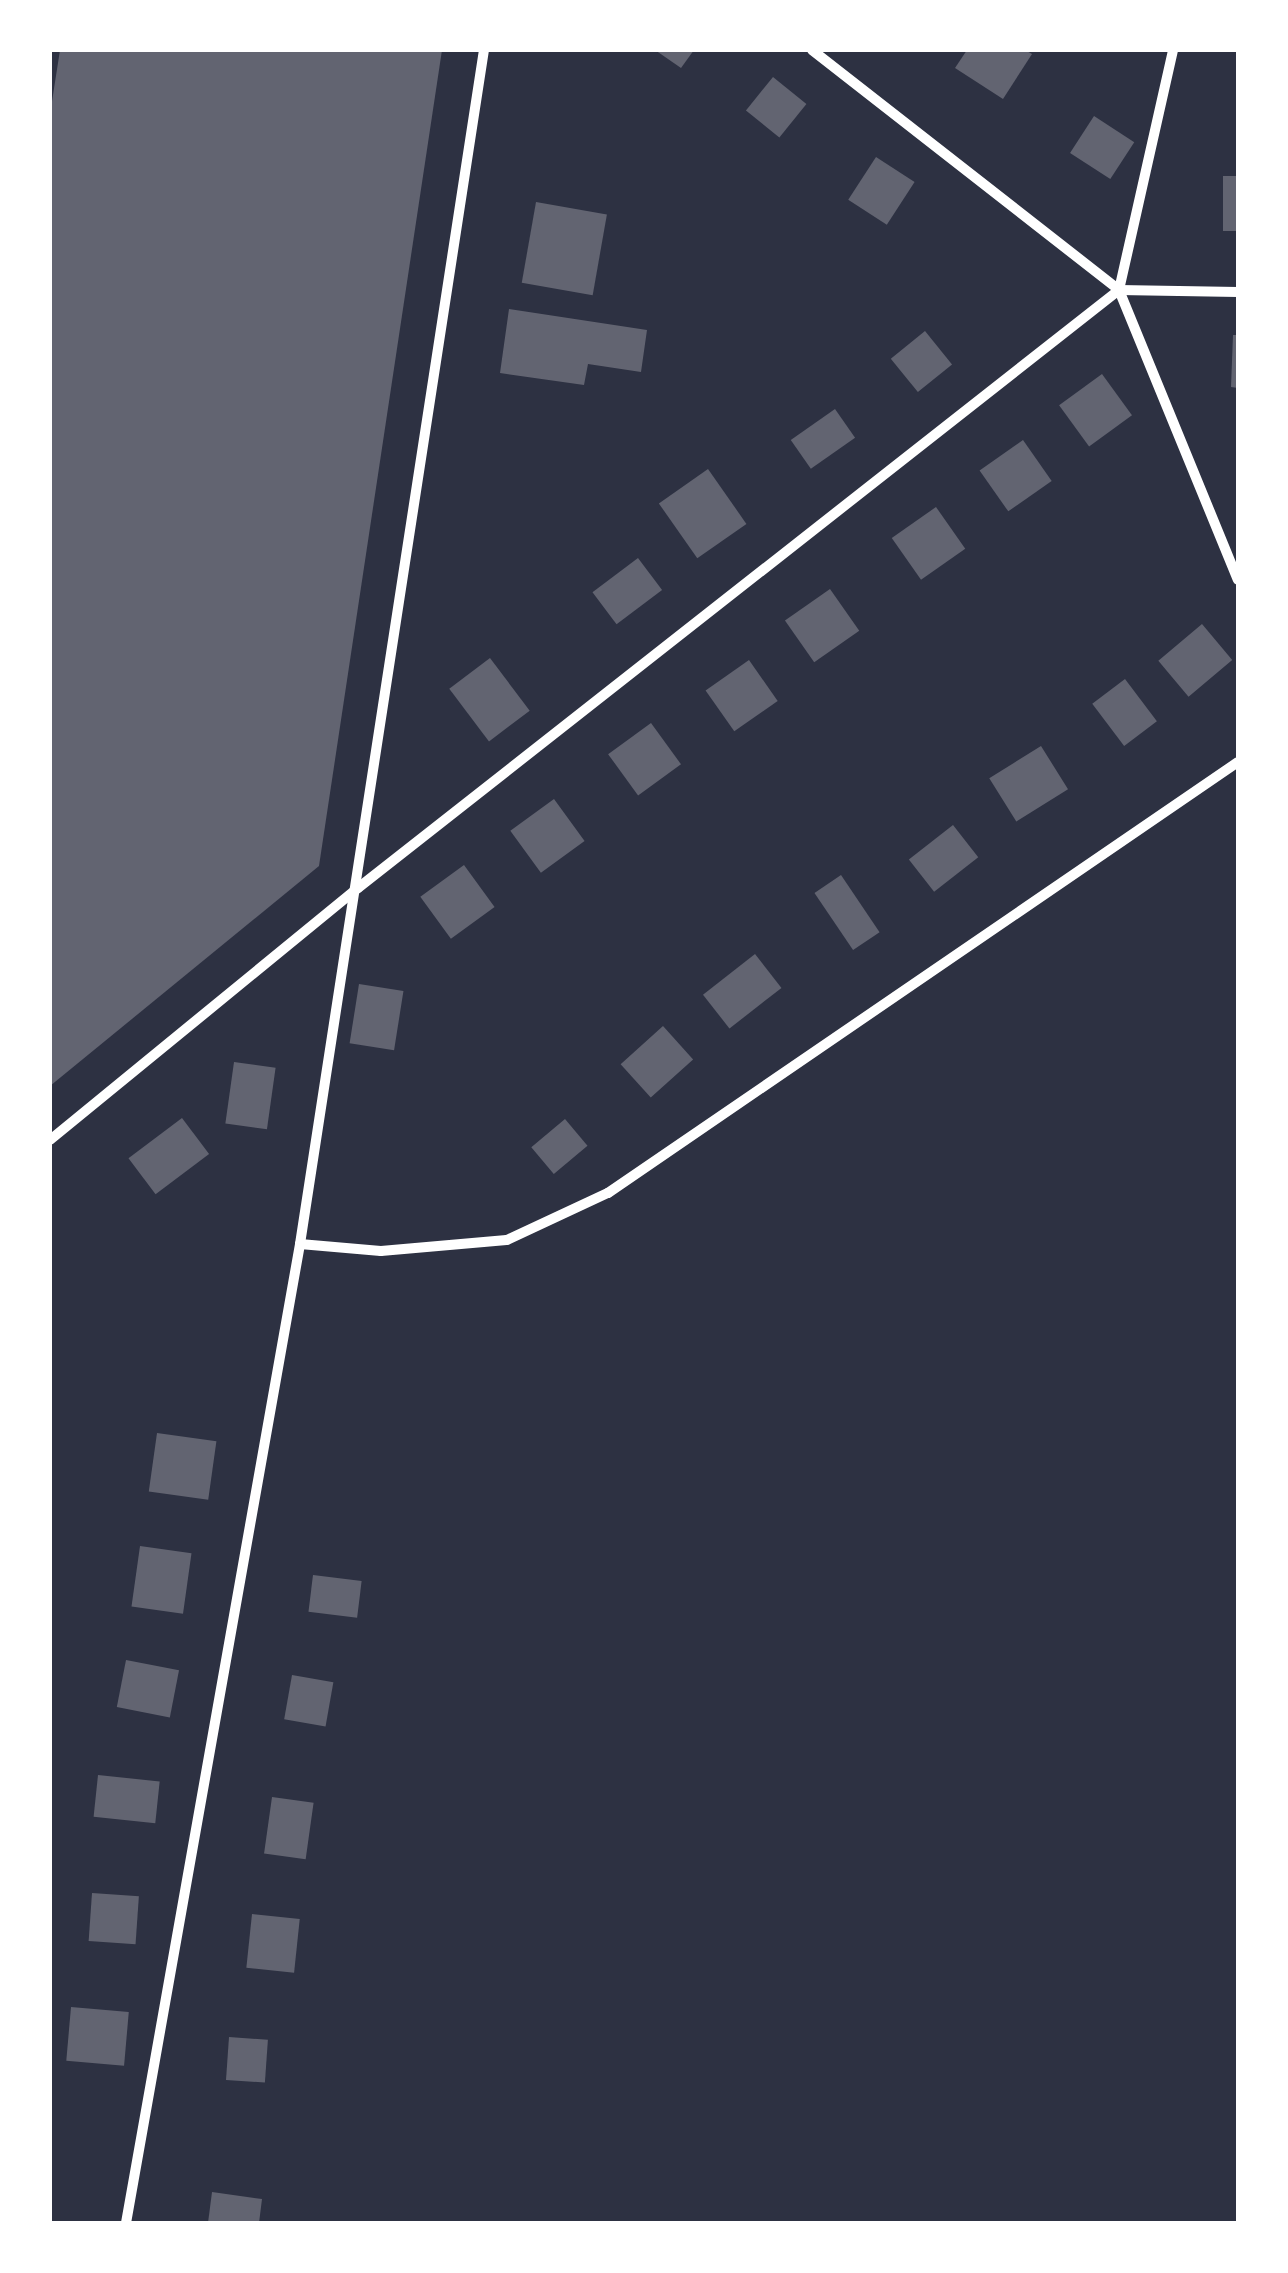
<!DOCTYPE html>
<html>
<head>
<meta charset="utf-8">
<style>
  body { margin:0 }
  #map { position:relative; width:1288px; height:2273px; overflow:hidden; background:#2d3142; font-family:"Exo 2",sans-serif }
  div>[style] { position:absolute }
  .building>* { inset:0; background:#626471; transform-origin:0 0 }
  .minor>* { height:10px; margin:-5px; padding:0 5px; transform-origin:5px; border-radius:5px; background:#fff }
  span { translate:-50% -50%; white-space:nowrap; text-align:center; line-height:1.15; -webkit-text-stroke:8px #fff; paint-order:stroke }
  .frame { position:absolute; inset:0; border:52px solid #fff; pointer-events:none }
</style>
</head>
<body>
<div id="map">
  <div class="building">
    <i style="clip-path:polygon(60px 50px,442px 50px,319px 866px,50px 1086px,50px 114px)"></i>
    <i style="clip-path:polygon(655px 50px,694px 50px,681px 68px)"></i>
    <i style="clip-path:polygon(967px 50px,1025px 50px,1032px 54px,1003px 99px,955px 68px)"></i>
    <i style="left:773px;top:77px;width:43px;height:43px;rotate:39deg"></i>
    <i style="left:1094px;top:116px;width:48px;height:44px;rotate:33deg"></i>
    <i style="left:876px;top:157px;width:46px;height:51px;rotate:33deg"></i>
    <i style="left:1223px;top:176px;width:15px;height:55px"></i>
    <i style="left:536px;top:202px;width:72px;height:82px;rotate:10deg"></i>
    <i style="clip-path:polygon(509px 309px,647px 330px,641px 372px,588px 364px,584px 385px,500px 373px)"></i>
    <i style="left:925px;top:331px;width:43px;height:44px;rotate:51deg"></i>
    <i style="clip-path:polygon(1233px 335px,1238px 335px,1238px 388px,1231px 387px)"></i>
    <i style="left:1102px;top:374px;width:51px;height:53px;rotate:54deg"></i>
    <i style="left:835px;top:409px;width:35px;height:54px;rotate:55deg"></i>
    <i style="left:1023px;top:440px;width:50px;height:53px;rotate:55deg"></i>
    <i style="left:708px;top:469px;width:67px;height:60px;rotate:55deg"></i>
    <i style="left:936px;top:507px;width:51px;height:54px;rotate:55deg"></i>
    <i style="left:638px;top:558px;width:40px;height:57px;rotate:53deg"></i>
    <i style="left:830px;top:589px;width:51px;height:55px;rotate:55deg"></i>
    <i style="left:1202px;top:624px;width:47px;height:57px;rotate:50deg"></i>
    <i style="left:490px;top:658px;width:66px;height:51px;rotate:53deg"></i>
    <i style="left:749px;top:660px;width:50px;height:53px;rotate:55deg"></i>
    <i style="left:1125px;top:679px;width:53px;height:41px;rotate:53deg"></i>
    <i style="left:651px;top:723px;width:51px;height:53px;rotate:54deg"></i>
    <i style="left:1041px;top:746px;width:51px;height:61px;rotate:58deg"></i>
    <i style="left:554px;top:799px;width:52px;height:54px;rotate:54deg"></i>
    <i style="left:953px;top:825px;width:41px;height:56px;rotate:52deg"></i>
    <i style="left:464px;top:865px;width:52px;height:54px;rotate:54deg"></i>
    <i style="left:841px;top:875px;width:69px;height:32px;rotate:56deg"></i>
    <i style="left:755px;top:954px;width:43px;height:66px;rotate:52deg"></i>
    <i style="left:359px;top:984px;width:45px;height:60px;rotate:9deg"></i>
    <i style="left:663px;top:1026px;width:45px;height:57px;rotate:48deg"></i>
    <i style="left:234px;top:1062px;width:42px;height:62px;rotate:8deg"></i>
    <i style="left:182px;top:1118px;width:45px;height:67px;rotate:53deg"></i>
    <i style="left:565px;top:1119px;width:35px;height:44px;rotate:50deg"></i>
    <i style="left:157px;top:1433px;width:60px;height:59px;rotate:8deg"></i>
    <i style="left:140px;top:1546px;width:52px;height:61px;rotate:8deg"></i>
    <i style="left:313px;top:1575px;width:49px;height:37px;rotate:7deg"></i>
    <i style="left:126px;top:1660px;width:54px;height:48px;rotate:11deg"></i>
    <i style="left:292px;top:1675px;width:42px;height:45px;rotate:10deg"></i>
    <i style="left:98px;top:1775px;width:62px;height:42px;rotate:6deg"></i>
    <i style="left:272px;top:1797px;width:42px;height:57px;rotate:8deg"></i>
    <i style="left:92px;top:1893px;width:47px;height:48px;rotate:4deg"></i>
    <i style="left:252px;top:1914px;width:48px;height:54px;rotate:6deg"></i>
    <i style="left:71px;top:2007px;width:58px;height:54px;rotate:5deg"></i>
    <i style="left:229px;top:2037px;width:39px;height:43px;rotate:4deg"></i>
    <i style="clip-path:polygon(212px 2192px,262px 2199px,259px 2223px,208px 2223px)"></i>
  </div>
  <div class="minor">
    <i style="left:812px;top:50px;width:390px;rotate:38deg"></i>
    <i style="left:1119px;top:290px;width:313px;rotate:67.7deg"></i>
    <i style="left:1119px;top:290px;width:246px;rotate:-77.3deg"></i>
    <i style="left:1119px;top:290px;width:119px;rotate:1deg"></i>
    <i style="left:50px;top:1140px;width:398px;rotate:-39.3deg"></i>
    <i style="left:358px;top:888px;width:968px;rotate:-38.16deg"></i>
    <i style="left:300px;top:1244px;width:81px;rotate:4.9deg"></i>
    <i style="left:381px;top:1251px;width:126px;rotate:-5deg"></i>
    <i style="left:507px;top:1240px;width:111px;rotate:-25deg"></i>
    <i style="left:608px;top:1193px;width:763px;rotate:-34.38deg"></i>
    <i style="left:126px;top:2223px;width:994px;rotate:-79.92deg"></i>
    <i style="left:300px;top:1244px;width:1208px;rotate:-81.24deg"></i>
  </div>
  <div class="frame"></div>
</div>
</body>
</html>
